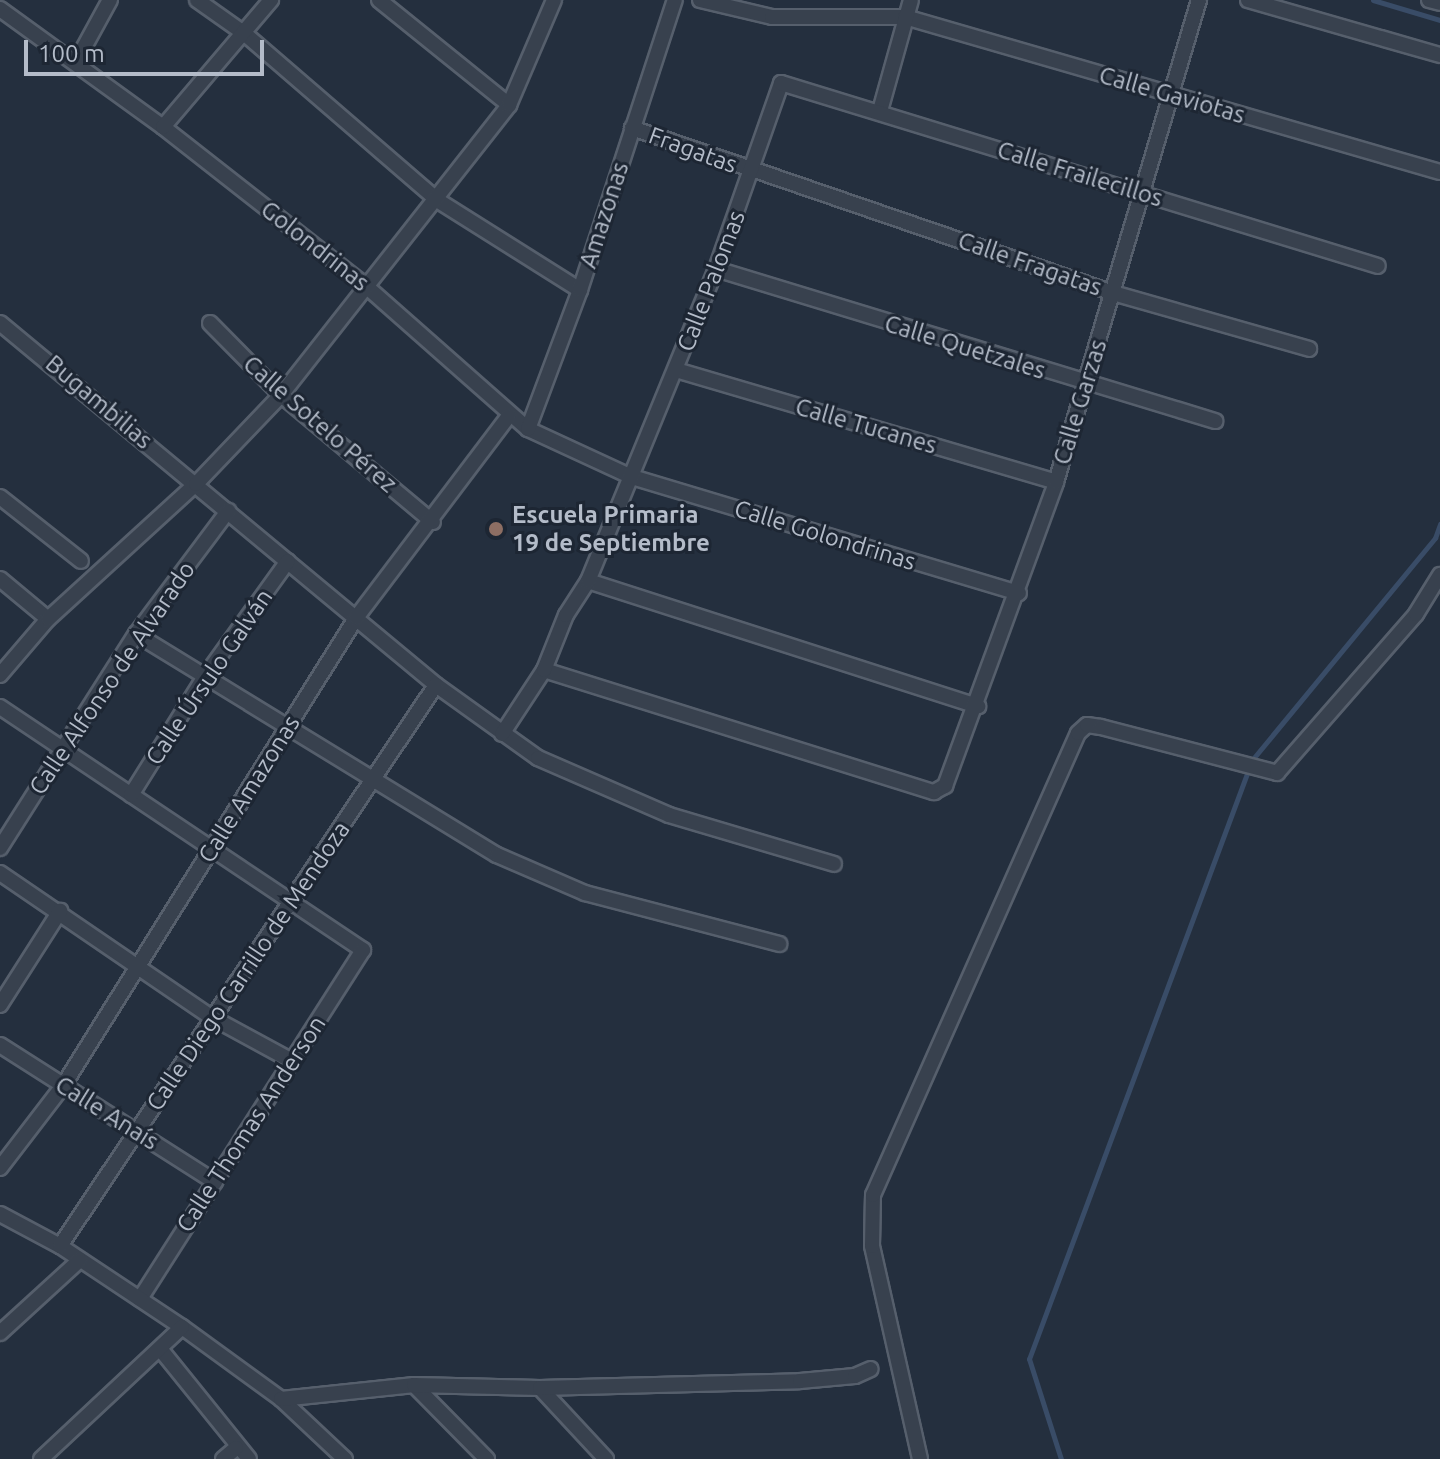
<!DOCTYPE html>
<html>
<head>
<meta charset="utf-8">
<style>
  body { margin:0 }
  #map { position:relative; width:1440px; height:1459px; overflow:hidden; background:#242f3e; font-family:Ubuntu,sans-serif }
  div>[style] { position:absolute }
  .stream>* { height:5px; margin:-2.5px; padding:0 2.5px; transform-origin:2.5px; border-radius:2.5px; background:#394c67 }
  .roads { filter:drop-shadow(2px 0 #565f6c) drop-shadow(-2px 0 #565f6c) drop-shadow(0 2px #565f6c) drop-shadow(0 -2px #565f6c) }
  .street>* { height:14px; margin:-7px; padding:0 7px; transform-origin:7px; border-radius:7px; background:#38414e }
  .dots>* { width:22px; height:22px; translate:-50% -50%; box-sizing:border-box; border:4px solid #1d2633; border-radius:50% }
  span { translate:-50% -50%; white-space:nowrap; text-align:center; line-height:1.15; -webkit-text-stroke:6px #1d2633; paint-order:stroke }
  .street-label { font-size:24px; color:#b4bcc9 }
  .poi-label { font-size:24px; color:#b4bcc9; font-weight:700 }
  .left { translate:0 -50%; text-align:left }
  .scale { position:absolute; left:24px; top:40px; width:240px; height:36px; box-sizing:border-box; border:4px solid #b4bcc9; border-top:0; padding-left:10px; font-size:24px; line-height:28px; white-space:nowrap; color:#b4bcc9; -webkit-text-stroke:6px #1d2633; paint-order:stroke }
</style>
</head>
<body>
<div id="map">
  <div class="stream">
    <i style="left:1373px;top:0;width:70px;rotate:16.6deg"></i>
    <i style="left:1061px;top:1459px;width:105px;rotate:-107.7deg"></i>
    <i style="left:1029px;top:1359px;width:639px;rotate:-69.58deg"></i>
    <i style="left:1252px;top:760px;width:288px;rotate:-50.5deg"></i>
    <i style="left:1435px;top:538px;width:15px;rotate:-70deg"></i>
  </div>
  <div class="roads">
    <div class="street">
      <i style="left:197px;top:0;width:59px;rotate:35.3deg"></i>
      <i style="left:245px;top:34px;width:254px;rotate:40.8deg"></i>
      <i style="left:437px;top:200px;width:169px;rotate:32.2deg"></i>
      <i style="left:379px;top:0;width:167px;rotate:38.9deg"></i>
      <i style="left:700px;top:0;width:74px;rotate:13.3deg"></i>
      <i style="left:772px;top:17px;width:133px"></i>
      <i style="left:905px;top:17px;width:557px;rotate:16.16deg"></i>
      <i style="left:1248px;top:0;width:200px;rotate:16deg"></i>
      <i style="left:1429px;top:0;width:11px;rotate:15deg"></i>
      <i style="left:0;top:9px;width:201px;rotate:35.9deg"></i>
      <i style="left:163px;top:127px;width:261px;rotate:38.1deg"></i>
      <i style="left:368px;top:288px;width:213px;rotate:41.4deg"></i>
      <i style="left:528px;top:429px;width:115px;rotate:24.8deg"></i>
      <i style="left:632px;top:477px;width:404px;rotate:16.7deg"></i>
      <i style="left:76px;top:62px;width:71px;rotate:-61.3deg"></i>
      <i style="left:880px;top:111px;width:115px;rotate:-74.4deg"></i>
      <i style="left:163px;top:127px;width:167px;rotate:-49.6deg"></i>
      <i style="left:632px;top:128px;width:509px;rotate:18.93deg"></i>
      <i style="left:1113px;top:293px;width:204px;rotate:15.9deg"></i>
      <i style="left:716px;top:269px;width:522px;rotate:16.94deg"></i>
      <i style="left:0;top:323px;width:567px;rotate:39.7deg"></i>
      <i style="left:436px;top:685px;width:125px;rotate:35.6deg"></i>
      <i style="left:538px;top:758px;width:143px;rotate:23.5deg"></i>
      <i style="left:669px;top:815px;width:172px;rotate:16.5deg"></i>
      <i style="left:210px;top:323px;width:101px;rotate:45.4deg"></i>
      <i style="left:281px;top:395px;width:198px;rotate:39.9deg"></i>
      <i style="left:676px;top:370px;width:396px;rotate:16.4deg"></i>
      <i style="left:528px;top:429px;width:148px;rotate:-69.5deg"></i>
      <i style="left:580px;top:290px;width:305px;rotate:-71.9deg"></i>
      <i style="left:0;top:497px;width:103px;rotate:38.3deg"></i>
      <i style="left:0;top:579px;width:62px;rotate:39.8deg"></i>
      <i style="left:588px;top:581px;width:410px;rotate:17.8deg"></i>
      <i style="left:136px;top:634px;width:423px;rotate:31.5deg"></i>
      <i style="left:497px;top:855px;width:96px;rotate:23.4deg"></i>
      <i style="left:585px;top:893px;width:201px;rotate:14.7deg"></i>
      <i style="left:544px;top:670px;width:409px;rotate:17.4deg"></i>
      <i style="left:934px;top:792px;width:13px;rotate:-29deg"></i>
      <i style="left:945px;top:786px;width:324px;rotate:-69.9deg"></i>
      <i style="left:1056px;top:482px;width:503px;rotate:-73.48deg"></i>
      <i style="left:0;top:675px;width:74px;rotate:-49.4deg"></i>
      <i style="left:48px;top:619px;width:200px;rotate:-42.4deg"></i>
      <i style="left:196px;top:484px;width:123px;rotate:-46.3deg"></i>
      <i style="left:281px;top:395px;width:369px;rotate:-51.8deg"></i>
      <i style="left:509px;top:105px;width:114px;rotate:-66.8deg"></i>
      <i style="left:0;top:707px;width:437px;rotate:33.8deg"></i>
      <i style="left:363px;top:950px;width:414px;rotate:122.6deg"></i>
      <i style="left:502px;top:734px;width:77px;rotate:-56.7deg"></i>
      <i style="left:544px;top:670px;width:59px;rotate:-68.2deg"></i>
      <i style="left:566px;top:615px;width:40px;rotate:-57.1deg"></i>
      <i style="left:588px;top:581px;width:337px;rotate:-67.7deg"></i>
      <i style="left:716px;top:269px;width:197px;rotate:-70.7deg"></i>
      <i style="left:781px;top:83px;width:624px;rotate:17.04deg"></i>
      <i style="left:131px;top:795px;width:142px;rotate:-58deg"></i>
      <i style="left:206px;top:675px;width:140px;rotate:-54.3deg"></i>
      <i style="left:0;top:848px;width:254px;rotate:-57.6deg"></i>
      <i style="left:136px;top:634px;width:154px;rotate:-53.2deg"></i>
      <i style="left:0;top:873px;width:255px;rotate:34.3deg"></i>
      <i style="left:211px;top:1017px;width:92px;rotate:28.5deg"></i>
      <i style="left:0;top:1005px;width:112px;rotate:-57.4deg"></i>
      <i style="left:0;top:1045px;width:255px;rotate:32.5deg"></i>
      <i style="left:0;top:1168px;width:103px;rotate:-52.5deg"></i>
      <i style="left:63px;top:1086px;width:552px;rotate:-57.95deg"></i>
      <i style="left:356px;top:618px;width:253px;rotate:-52.9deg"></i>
      <i style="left:0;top:1214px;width:68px;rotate:28.1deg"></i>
      <i style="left:60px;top:1246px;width:146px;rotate:33.6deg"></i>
      <i style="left:182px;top:1327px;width:122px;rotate:36deg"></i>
      <i style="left:281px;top:1399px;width:88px;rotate:43.2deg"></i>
      <i style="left:60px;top:1246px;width:675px;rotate:-56.17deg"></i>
      <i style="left:0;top:1333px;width:108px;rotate:-42.4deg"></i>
      <i style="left:161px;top:1350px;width:140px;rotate:51.1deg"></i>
      <i style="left:414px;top:1385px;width:104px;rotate:45.4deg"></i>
      <i style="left:540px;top:1388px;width:97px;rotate:47.1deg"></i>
      <i style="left:281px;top:1399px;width:134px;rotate:-6deg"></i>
      <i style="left:414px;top:1385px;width:126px;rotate:1.4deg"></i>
      <i style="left:540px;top:1388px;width:260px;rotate:-1.5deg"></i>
      <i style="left:800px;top:1381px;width:55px;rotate:-5.2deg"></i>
      <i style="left:855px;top:1376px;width:17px;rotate:-24deg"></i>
      <i style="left:41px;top:1459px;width:193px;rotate:-43.1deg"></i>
      <i style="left:223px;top:1459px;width:17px;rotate:-40deg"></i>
      <i style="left:920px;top:1459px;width:218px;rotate:-102.7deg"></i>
      <i style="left:872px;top:1246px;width:51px;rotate:-88.9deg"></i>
      <i style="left:873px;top:1195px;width:505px;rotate:-66.07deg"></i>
      <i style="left:1078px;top:733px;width:12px;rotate:-42deg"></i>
      <i style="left:1087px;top:725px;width:14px;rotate:8deg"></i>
      <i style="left:1101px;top:727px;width:182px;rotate:14.6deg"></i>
      <i style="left:1277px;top:773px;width:211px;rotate:-48.8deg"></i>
      <i style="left:1416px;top:614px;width:46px;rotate:-58.4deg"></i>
    </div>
  </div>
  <div class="dots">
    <i style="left:496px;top:529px;background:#8d6e63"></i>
  </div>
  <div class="street-label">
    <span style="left:1172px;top:95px;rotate:16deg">Calle Gaviotas</span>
    <span style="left:693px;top:150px;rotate:20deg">Fragatas</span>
    <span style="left:1080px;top:174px;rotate:17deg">Calle Frailecillos</span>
    <span style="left:604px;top:215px;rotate:-72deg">Amazonas</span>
    <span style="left:315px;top:246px;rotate:38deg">Golondrinas</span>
    <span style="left:1030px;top:264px;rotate:19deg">Calle Fragatas</span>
    <span style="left:711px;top:281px;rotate:-69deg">Calle Palomas</span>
    <span style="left:965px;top:347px;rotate:17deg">Calle Quetzales</span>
    <span style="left:99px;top:402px;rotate:40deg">Bugambilias</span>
    <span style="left:1080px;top:402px;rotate:-73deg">Calle Garzas</span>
    <span style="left:320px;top:424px;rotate:41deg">Calle Sotelo Pérez</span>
    <span style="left:866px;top:426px;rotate:16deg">Calle Tucanes</span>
    <span style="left:825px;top:535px;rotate:17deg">Calle Golondrinas</span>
    <span style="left:209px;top:677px;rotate:-56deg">Calle Úrsulo Galván</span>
    <span style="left:112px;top:678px;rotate:-56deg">Calle Alfonso de Alvarado</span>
    <span style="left:249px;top:789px;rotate:-58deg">Calle Amazonas</span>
    <span style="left:248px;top:966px;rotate:-56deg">Calle Diego Carrillo de Mendoza</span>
    <span style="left:107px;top:1113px;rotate:32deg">Calle Anaís</span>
    <span style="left:251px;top:1124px;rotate:-57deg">Calle Thomas Anderson</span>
  </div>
  <div class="poi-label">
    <span class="left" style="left:512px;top:529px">Escuela Primaria<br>19 de Septiembre</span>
  </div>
  <div class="scale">100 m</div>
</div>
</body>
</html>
